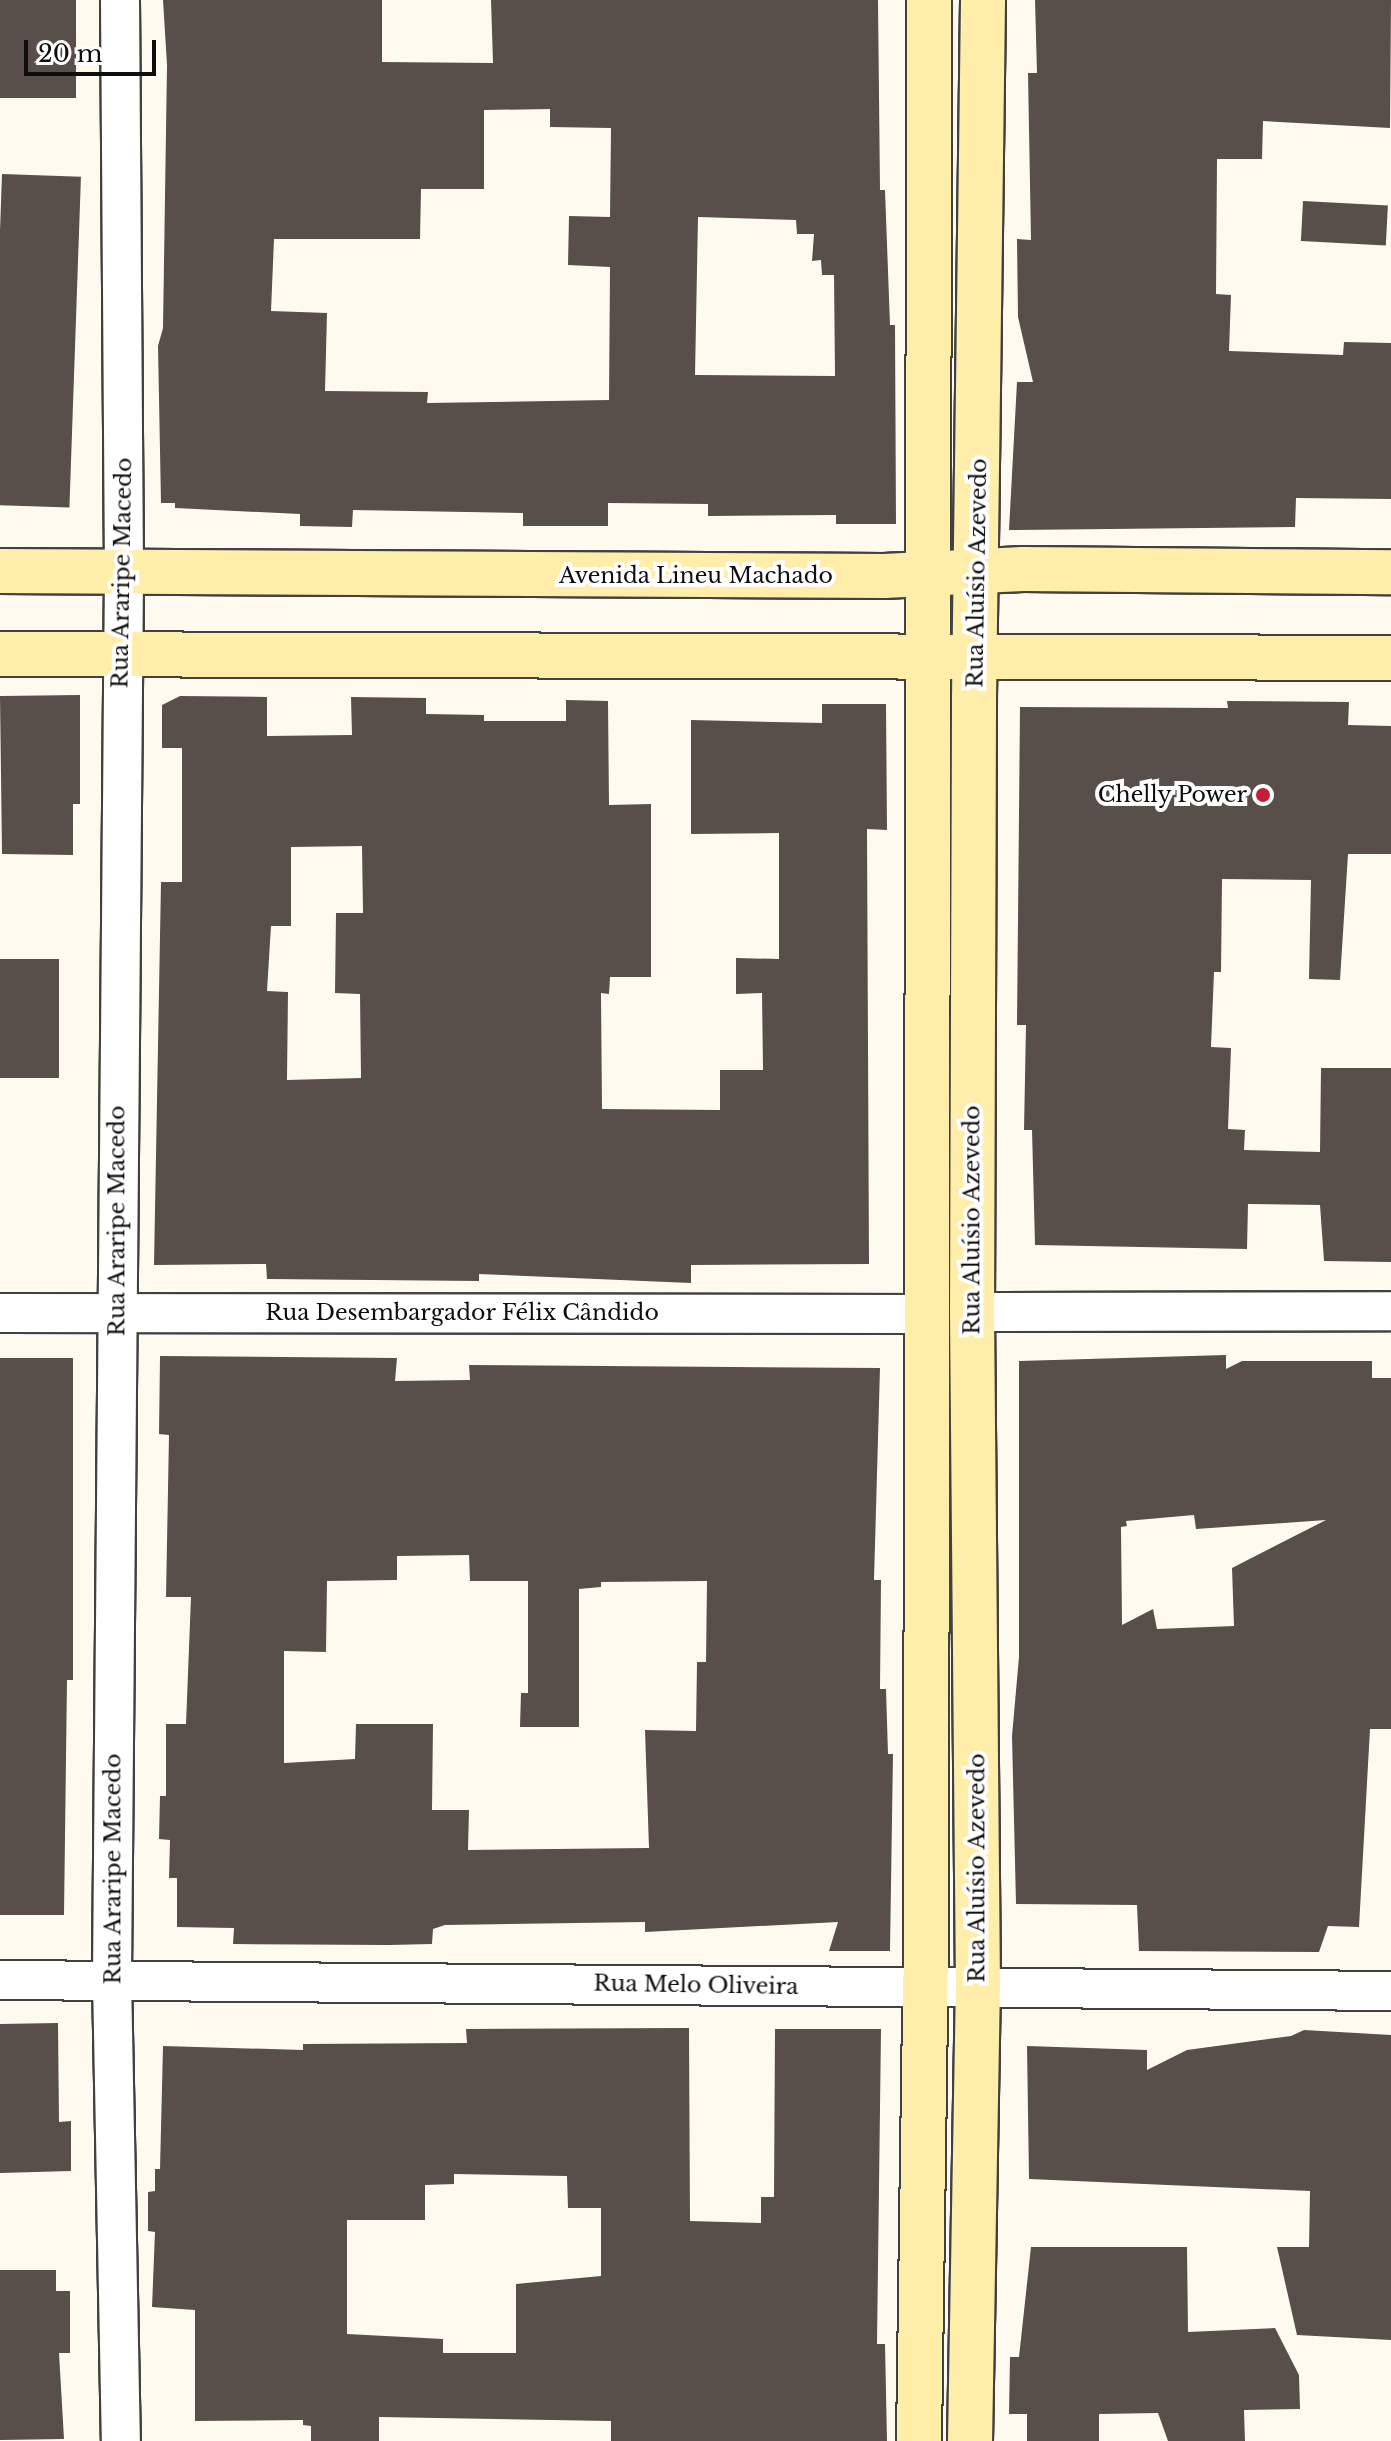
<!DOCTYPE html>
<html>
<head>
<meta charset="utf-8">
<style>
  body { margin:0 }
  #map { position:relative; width:1391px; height:2441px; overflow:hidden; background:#fffaef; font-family:"Libre Baskerville",serif }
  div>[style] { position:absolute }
  .building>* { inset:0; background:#584e4a; transform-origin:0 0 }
  .roads { filter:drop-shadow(2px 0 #414141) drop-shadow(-2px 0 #414141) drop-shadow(0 2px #414141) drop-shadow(0 -2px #414141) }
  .street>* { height:38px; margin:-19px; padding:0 19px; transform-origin:19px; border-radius:19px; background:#fff }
  .secondary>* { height:44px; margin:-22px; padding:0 22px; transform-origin:22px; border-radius:22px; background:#ffedaa }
  .dots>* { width:22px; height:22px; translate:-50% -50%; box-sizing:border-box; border:4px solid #fff; border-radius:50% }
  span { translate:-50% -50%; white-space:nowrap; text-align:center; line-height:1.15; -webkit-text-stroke:8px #fff; paint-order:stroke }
  .street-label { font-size:22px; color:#0e0e0e }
  .poi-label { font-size:22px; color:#0e0e0e }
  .right { translate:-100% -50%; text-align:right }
  .scale { position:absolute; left:24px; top:40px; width:132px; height:36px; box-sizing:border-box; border:4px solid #0e0e0e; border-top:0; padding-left:10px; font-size:24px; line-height:28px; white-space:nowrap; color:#0e0e0e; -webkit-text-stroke:6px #fff; paint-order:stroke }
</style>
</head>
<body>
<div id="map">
  <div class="building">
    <i style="left:0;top:0;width:76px;height:98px"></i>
    <i style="clip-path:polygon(evenodd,163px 0,382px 0,382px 62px,493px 63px,491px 0,878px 0,880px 190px,885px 190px,890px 325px,895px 325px,896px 524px,836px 524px,836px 515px,708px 516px,708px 504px,608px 503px,608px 526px,523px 526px,523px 513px,353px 510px,352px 527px,300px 526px,300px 514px,175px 508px,175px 503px,161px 503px,158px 346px,163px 328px,167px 65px,163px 0,550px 109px,550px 127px,611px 128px,610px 217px,569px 216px,568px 265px,610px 267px,609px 400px,427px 403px,428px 392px,325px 391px,327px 313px,271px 311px,274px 239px,420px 239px,421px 189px,484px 189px,484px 110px,550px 109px,163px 0,698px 217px,796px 220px,797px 234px,814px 234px,812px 261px,821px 260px,822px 275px,834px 275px,835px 376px,695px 375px,698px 217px)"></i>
    <i style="clip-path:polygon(1035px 0,1391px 0,1390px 128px,1263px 121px,1262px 159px,1217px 159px,1216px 294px,1231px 295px,1229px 351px,1343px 355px,1344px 342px,1391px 343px,1391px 499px,1296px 498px,1295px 527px,1009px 530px,1017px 382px,1033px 382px,1018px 317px,1017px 239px,1031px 240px,1028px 73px,1037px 73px)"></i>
    <i style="left:2px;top:174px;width:79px;height:331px;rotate:2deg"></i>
    <i style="left:1303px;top:201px;width:85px;height:40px;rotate:3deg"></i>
    <i style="clip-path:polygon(80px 695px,80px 804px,73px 804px,73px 855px,2px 854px,0 696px)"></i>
    <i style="clip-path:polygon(evenodd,180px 696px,267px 697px,267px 736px,352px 735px,351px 697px,426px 698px,426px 714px,484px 715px,484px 721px,566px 721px,566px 700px,608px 701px,609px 805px,651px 804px,651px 977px,610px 977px,609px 994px,601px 993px,602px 1109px,720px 1110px,720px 1070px,763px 1070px,762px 993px,736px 994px,736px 958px,779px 959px,779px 833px,691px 834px,691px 720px,822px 723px,822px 704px,886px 704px,887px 830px,867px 829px,869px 1264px,691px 1265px,691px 1283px,479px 1274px,479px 1281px,267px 1279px,266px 1264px,154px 1265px,161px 882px,182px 882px,182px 748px,162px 748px,162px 705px,180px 696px,362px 846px,363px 913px,336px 913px,335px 993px,360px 994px,361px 1078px,287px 1080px,288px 992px,267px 991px,271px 926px,291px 926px,291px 847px,362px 846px)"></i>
    <i style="clip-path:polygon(1227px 701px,1349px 702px,1348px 725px,1391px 726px,1391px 854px,1348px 854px,1340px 980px,1309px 979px,1311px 880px,1222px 879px,1221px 972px,1214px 972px,1211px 1047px,1231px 1048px,1228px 1129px,1245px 1130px,1244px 1150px,1320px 1152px,1321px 1068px,1391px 1068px,1391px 1262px,1324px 1261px,1320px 1205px,1248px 1204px,1247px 1249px,1035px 1245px,1032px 1130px,1024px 1130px,1026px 1025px,1017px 1025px,1020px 707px,1228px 708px)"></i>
    <i style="left:0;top:959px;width:59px;height:119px"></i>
    <i style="clip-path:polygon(evenodd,1226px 1355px,1226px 1369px,1242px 1361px,1372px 1361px,1372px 1378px,1391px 1378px,1391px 1729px,1370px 1729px,1359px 1927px,1328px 1926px,1319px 1952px,1139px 1951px,1137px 1905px,1016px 1904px,1012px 1736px,1019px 1657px,1019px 1361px,1226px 1355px,1194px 1515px,1196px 1529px,1326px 1520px,1232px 1568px,1234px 1626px,1157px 1629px,1153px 1609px,1122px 1625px,1121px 1527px,1127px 1526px,1126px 1521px,1194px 1515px)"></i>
    <i style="clip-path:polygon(evenodd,160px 1356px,397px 1358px,395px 1381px,470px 1380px,469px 1365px,880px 1368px,874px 1580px,881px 1580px,880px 1689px,886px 1689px,888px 1754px,893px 1754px,890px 1951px,829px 1951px,838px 1922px,645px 1932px,645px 1922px,445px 1925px,433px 1929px,432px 1944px,389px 1945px,233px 1944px,234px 1928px,177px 1927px,177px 1878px,169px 1878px,170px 1840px,159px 1839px,160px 1796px,166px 1796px,166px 1724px,186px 1724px,191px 1597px,166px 1597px,169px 1435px,159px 1434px,160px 1356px,469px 1555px,470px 1581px,528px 1581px,528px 1693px,521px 1693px,520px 1727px,579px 1727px,579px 1589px,601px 1587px,601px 1582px,707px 1581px,706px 1662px,697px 1662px,696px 1731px,645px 1730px,649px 1848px,468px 1850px,469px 1810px,432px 1810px,433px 1724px,356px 1724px,355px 1759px,284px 1763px,284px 1651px,326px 1652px,327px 1581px,397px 1580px,397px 1556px,469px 1555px)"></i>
    <i style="clip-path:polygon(0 1358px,73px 1358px,73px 1680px,67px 1680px,64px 1915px,0 1915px)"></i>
    <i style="clip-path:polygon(58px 2023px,59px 2122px,71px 2121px,71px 2171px,0 2173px,0 2024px)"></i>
    <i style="clip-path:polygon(evenodd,689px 2028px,690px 2221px,761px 2223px,761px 2197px,774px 2197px,775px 2029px,881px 2029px,877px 2344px,885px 2344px,887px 2441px,611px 2441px,611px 2421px,379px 2417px,379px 2441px,311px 2441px,311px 2426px,303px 2425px,303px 2420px,195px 2421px,195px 2310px,152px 2307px,155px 2232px,148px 2231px,148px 2192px,155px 2191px,155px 2169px,160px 2169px,163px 2046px,303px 2050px,303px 2044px,467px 2043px,466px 2029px,689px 2028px,454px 2174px,567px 2176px,568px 2208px,601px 2208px,601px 2276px,516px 2284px,516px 2353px,443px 2353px,443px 2339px,347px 2334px,347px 2220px,425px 2220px,425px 2185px,454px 2184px,454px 2174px)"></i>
    <i style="clip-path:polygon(1304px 2030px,1391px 2035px,1391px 2340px,1297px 2335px,1277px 2247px,1309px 2247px,1310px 2191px,1029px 2179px,1027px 2046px,1147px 2050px,1147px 2070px,1187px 2050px,1291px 2036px)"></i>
    <i style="clip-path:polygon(1031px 2247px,1187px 2247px,1188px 2332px,1275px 2328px,1299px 2375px,1300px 2409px,1244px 2410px,1245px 2441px,1168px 2441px,1158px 2413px,1099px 2414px,1099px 2441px,1027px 2441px,1027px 2414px,1009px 2414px,1010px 2357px,1019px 2357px)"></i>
    <i style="clip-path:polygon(0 2270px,56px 2270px,56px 2291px,70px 2291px,70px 2353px,59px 2353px,64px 2439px,0 2440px)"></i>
  </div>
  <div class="roads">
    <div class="street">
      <i style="left:120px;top:0;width:573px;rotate:89.6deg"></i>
      <i style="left:124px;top:573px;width:1406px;rotate:90.49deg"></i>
      <i style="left:112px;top:1979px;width:462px;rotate:88.9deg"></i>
      <i style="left:972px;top:1312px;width:419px;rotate:-0.1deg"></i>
      <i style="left:0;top:1313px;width:925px;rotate:0.06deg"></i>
      <i style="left:0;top:1980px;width:1391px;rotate:0.45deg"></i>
    </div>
    <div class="secondary">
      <i style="left:0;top:571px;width:884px;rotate:0.32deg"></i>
      <i style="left:884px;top:576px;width:139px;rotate:-2.9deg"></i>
      <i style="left:1023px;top:569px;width:368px;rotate:0.5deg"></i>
      <i style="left:0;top:654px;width:1391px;rotate:0.16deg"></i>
      <i style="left:919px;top:2441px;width:478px;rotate:-89.2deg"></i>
      <i style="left:926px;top:1963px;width:1963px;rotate:-89.91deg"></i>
      <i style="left:970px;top:2441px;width:454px;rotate:-89deg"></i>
      <i style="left:978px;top:1987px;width:675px;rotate:-90.51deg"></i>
      <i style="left:972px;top:1312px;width:614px;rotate:-89.81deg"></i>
      <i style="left:974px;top:698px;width:698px;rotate:-89.26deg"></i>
    </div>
  </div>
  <div class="dots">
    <i style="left:1263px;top:795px;background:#c71e37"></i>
  </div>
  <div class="street-label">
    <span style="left:122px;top:573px;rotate:-89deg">Rua Araripe Macedo</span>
    <span style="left:977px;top:573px;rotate:-89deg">Rua Aluísio Azevedo</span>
    <span style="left:696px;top:576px">Avenida Lineu Machado</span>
    <span style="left:972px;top:1220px;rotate:-90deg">Rua Aluísio Azevedo</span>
    <span style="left:117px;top:1221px;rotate:-90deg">Rua Araripe Macedo</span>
    <span style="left:462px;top:1313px">Rua Desembargador Félix Cândido</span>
    <span style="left:977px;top:1868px;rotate:-90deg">Rua Aluísio Azevedo</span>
    <span style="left:113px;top:1869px;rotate:-90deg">Rua Araripe Macedo</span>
    <span style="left:696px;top:1985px;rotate:1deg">Rua Melo Oliveira</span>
  </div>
  <div class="poi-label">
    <span class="right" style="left:1247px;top:795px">Chelly Power</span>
  </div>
  <div class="scale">20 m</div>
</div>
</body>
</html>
